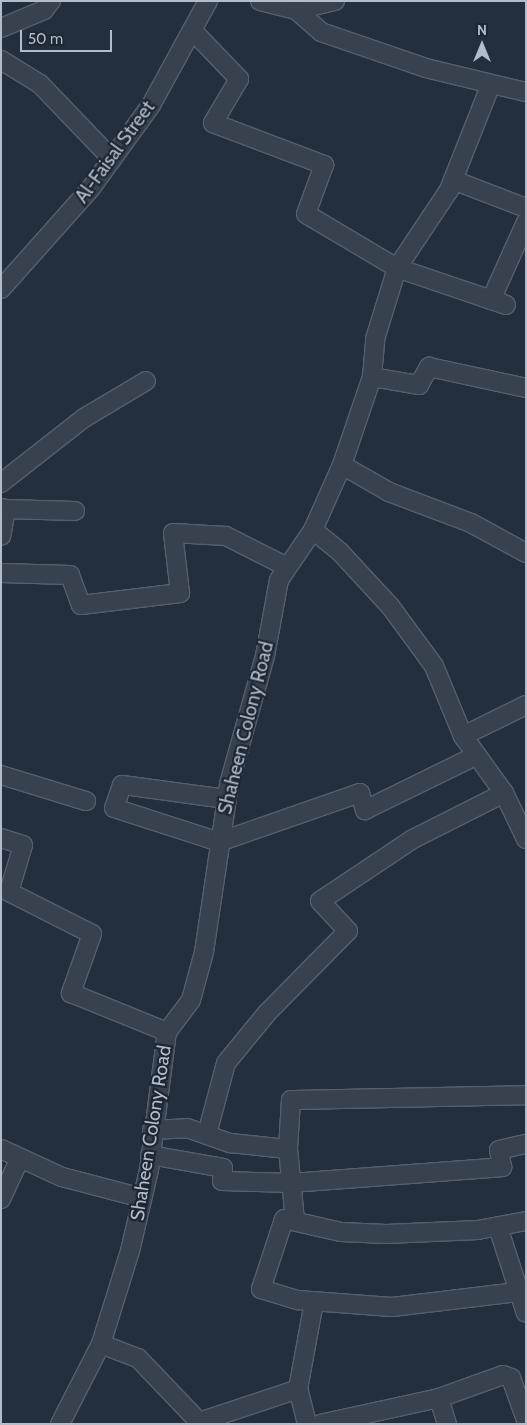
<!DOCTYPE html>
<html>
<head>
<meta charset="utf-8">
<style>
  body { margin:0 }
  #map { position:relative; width:527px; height:1425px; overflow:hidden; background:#242f3e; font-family:Cabin,sans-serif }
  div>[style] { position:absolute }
  .roads { filter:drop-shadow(1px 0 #565f6c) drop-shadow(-1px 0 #565f6c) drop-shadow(0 1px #565f6c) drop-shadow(0 -1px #565f6c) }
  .minor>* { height:18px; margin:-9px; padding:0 9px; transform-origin:9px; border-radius:9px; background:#38414e }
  span { translate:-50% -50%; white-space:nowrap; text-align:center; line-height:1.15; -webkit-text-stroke:4.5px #1d2633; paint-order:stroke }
  .street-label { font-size:19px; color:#b4bcc9 }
  .frame { position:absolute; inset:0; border:2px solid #b4bcc9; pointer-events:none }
  .north { position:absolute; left:457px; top:20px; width:50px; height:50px; -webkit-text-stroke:4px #1d2633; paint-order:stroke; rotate:0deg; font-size:14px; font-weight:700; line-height:20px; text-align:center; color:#b4bcc9 }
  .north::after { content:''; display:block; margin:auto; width:18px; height:22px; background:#b4bcc9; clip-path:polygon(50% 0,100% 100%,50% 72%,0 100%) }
  .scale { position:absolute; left:20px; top:30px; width:92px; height:22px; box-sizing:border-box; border:2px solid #b4bcc9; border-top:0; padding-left:6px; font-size:15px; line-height:18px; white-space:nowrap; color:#b4bcc9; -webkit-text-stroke:4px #1d2633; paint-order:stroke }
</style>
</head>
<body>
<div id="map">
  <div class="roads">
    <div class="minor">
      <i style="left:260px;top:1px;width:37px;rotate:14deg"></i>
      <i style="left:296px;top:10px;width:40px;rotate:-13deg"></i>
      <i style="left:296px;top:10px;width:33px;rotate:41deg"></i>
      <i style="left:321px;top:32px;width:111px;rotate:18.9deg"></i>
      <i style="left:426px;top:68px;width:103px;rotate:13.5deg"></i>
      <i style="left:1px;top:28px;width:47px;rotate:-22.7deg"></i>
      <i style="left:44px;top:10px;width:11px;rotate:-52deg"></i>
      <i style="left:192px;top:30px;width:68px;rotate:46.2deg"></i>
      <i style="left:239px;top:79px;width:51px;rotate:120.6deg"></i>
      <i style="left:213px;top:123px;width:119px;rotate:20.7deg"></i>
      <i style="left:324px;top:165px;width:52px;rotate:110.2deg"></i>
      <i style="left:306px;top:214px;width:106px;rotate:30.7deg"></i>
      <i style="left:397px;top:268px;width:115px;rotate:18.7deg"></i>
      <i style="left:1px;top:60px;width:46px;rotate:31.6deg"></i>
      <i style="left:40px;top:84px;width:104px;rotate:46.2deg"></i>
      <i style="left:453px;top:180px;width:78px;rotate:21deg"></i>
      <i style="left:1px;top:289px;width:135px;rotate:-48.3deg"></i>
      <i style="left:91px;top:188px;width:102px;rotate:-54.1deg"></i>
      <i style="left:151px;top:105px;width:119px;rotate:-61.3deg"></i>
      <i style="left:491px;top:300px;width:85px;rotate:-65.8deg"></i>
      <i style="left:372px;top:377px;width:48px;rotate:9.7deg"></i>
      <i style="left:419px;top:385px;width:21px;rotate:-61deg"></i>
      <i style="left:429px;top:367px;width:99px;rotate:12.2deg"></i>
      <i style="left:342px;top:465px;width:54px;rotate:29.9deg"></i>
      <i style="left:389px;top:492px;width:88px;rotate:20.7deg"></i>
      <i style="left:471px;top:523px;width:63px;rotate:28.6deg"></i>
      <i style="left:1px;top:483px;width:105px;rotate:-38.1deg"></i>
      <i style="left:84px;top:418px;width:72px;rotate:-30.8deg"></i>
      <i style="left:1px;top:508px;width:5px;rotate:11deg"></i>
      <i style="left:6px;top:509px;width:27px;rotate:100deg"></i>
      <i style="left:6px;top:509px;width:69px;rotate:1.7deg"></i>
      <i style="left:313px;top:530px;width:35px;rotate:39deg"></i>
      <i style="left:340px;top:552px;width:74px;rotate:47.2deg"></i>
      <i style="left:390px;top:606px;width:74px;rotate:53.7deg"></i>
      <i style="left:434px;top:666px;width:76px;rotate:67.5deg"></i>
      <i style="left:463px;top:736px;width:70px;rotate:54.3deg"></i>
      <i style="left:504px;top:793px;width:51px;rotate:64.4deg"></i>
      <i style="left:1px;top:573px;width:69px;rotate:1.7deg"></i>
      <i style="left:70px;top:575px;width:32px;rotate:70deg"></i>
      <i style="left:81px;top:605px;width:100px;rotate:-6.9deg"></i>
      <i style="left:180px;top:593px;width:60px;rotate:-96.7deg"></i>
      <i style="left:173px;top:533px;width:53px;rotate:3.2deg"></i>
      <i style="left:226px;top:536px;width:68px;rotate:26.9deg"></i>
      <i style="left:463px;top:736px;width:70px;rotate:-26.2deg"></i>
      <i style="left:1px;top:775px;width:89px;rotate:17deg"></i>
      <i style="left:226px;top:799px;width:105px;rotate:-172.3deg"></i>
      <i style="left:122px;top:785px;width:24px;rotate:109deg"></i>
      <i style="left:114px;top:808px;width:110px;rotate:17.9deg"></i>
      <i style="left:219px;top:842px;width:149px;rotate:-19.2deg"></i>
      <i style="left:360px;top:793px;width:18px;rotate:74deg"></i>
      <i style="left:365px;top:810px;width:123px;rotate:-26.1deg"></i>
      <i style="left:1px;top:838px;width:23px;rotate:18deg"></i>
      <i style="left:23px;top:845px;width:49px;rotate:106.6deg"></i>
      <i style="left:9px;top:892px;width:93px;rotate:26.8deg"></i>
      <i style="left:92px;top:934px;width:63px;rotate:109.6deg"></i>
      <i style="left:71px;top:993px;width:104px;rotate:22.1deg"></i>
      <i style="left:152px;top:1130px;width:35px;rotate:-3deg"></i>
      <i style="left:187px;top:1128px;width:46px;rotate:19.2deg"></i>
      <i style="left:230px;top:1143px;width:58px;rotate:5.9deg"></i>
      <i style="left:288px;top:1149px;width:49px;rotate:-86.5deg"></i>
      <i style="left:291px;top:1100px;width:235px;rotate:-1.2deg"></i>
      <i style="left:207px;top:1134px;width:73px;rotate:-75deg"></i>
      <i style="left:226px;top:1063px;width:65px;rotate:-50.6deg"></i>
      <i style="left:267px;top:1013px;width:115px;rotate:-45.4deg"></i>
      <i style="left:348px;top:931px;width:41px;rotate:-133deg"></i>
      <i style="left:320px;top:901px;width:112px;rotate:-33.7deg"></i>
      <i style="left:413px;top:839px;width:102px;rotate:-26.8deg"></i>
      <i style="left:1px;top:1149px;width:67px;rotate:24.7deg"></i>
      <i style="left:62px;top:1177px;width:83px;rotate:14.7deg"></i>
      <i style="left:288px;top:1149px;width:72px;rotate:84.4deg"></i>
      <i style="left:150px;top:1155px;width:74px;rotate:10.1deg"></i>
      <i style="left:223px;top:1168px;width:13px;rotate:94deg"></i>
      <i style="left:222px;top:1181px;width:69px;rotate:1.7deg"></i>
      <i style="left:291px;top:1183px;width:212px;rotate:-4.3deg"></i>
      <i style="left:502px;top:1167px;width:17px;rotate:-100deg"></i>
      <i style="left:499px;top:1150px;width:28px;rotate:-13deg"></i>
      <i style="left:1px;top:1199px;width:45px;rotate:-65.1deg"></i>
      <i style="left:526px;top:1221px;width:49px;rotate:169.4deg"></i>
      <i style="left:478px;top:1230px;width:92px;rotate:177.5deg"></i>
      <i style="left:386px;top:1234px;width:45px;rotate:-177.5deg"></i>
      <i style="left:341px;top:1232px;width:58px;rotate:-167.2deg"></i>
      <i style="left:284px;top:1219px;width:74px;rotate:108.2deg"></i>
      <i style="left:261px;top:1289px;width:39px;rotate:17deg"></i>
      <i style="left:298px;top:1300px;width:94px;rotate:4.3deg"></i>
      <i style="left:392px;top:1307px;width:135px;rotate:-6.8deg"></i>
      <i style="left:498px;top:1227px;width:90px;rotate:72deg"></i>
      <i style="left:101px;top:1344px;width:40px;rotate:21deg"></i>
      <i style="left:138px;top:1358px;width:91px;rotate:46.3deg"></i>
      <i style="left:439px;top:1398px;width:27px;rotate:73deg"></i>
      <i style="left:199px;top:1422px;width:104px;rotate:-18.4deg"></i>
      <i style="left:60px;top:1424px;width:90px;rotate:-62.9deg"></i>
      <i style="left:101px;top:1344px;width:97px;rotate:-72.7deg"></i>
      <i style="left:130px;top:1251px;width:83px;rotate:-76.8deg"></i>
      <i style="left:149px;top:1170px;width:139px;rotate:-82.6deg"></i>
      <i style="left:167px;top:1032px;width:40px;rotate:-53deg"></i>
      <i style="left:191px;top:1000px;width:50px;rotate:-74.8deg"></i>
      <i style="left:204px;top:952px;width:170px;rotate:-81.5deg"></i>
      <i style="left:229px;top:784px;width:133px;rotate:-74.3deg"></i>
      <i style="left:265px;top:656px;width:77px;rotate:-79.6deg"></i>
      <i style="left:279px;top:580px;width:60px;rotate:-55.8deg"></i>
      <i style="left:313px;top:530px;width:71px;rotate:-66deg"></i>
      <i style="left:342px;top:465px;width:93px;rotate:-71.2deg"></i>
      <i style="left:372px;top:377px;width:38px;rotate:-85deg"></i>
      <i style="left:375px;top:339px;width:74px;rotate:-72.8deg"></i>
      <i style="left:397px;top:268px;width:94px;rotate:-56.3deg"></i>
      <i style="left:449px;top:190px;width:114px;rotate:-68.4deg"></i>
      <i style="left:307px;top:1424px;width:36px;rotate:-104deg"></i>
      <i style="left:298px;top:1389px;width:88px;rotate:-79.6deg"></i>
      <i style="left:320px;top:1424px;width:122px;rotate:-12.3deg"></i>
      <i style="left:439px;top:1398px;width:68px;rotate:-19.8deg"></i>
      <i style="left:503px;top:1375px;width:9px;rotate:21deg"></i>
      <i style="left:511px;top:1378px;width:45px;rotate:70.3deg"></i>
    </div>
  </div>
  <div class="street-label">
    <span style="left:115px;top:152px;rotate:-54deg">Al-Faisal Street</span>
    <span style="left:246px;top:728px;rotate:-76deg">Shaheen Colony Road</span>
    <span style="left:151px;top:1133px;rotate:-81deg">Shaheen Colony Road</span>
  </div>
  <div class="frame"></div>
  <div class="north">N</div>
  <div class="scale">50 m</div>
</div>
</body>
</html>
